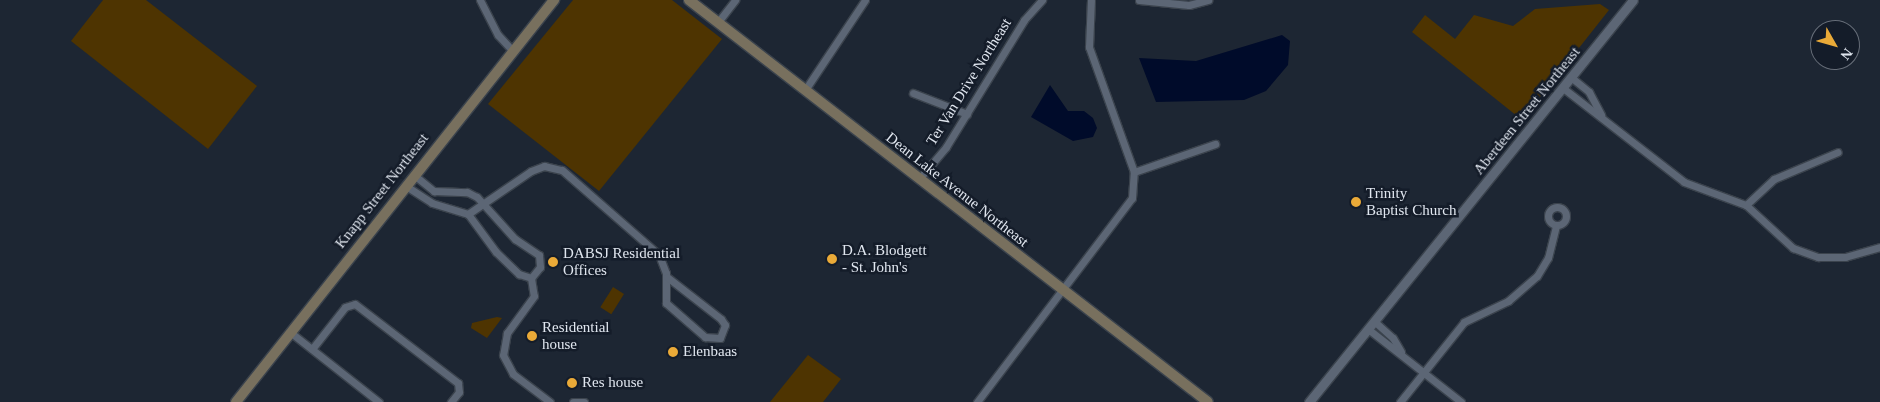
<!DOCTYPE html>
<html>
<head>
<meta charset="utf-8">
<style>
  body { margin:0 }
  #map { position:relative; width:1880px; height:402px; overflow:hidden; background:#1d2633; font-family:"Times New Roman",serif }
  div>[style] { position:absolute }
  .green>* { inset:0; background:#4e3401; transform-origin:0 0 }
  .water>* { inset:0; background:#000b2a }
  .roads { filter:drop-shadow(1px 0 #3b434d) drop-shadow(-1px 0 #3b434d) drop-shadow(0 1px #3b434d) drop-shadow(0 -1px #3b434d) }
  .minor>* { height:7px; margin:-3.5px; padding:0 3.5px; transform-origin:3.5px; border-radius:3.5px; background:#5c6675 }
  .minor>.ring { margin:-3.5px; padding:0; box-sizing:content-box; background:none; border:7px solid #5c6675; border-radius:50% }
  .tertiary>* { height:9px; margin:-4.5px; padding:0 4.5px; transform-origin:4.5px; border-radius:4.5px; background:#5c6675 }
  .secondary>* { height:10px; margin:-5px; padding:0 5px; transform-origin:5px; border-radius:5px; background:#78705e }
  .dots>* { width:14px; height:14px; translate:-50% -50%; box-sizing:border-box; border:2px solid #141c29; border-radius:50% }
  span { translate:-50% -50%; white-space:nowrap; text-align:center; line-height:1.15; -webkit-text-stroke:5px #141c29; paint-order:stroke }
  .street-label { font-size:15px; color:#e0e6ef }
  .poi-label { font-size:15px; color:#e0e6ef }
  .left { translate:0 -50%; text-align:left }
  .north { position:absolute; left:1810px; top:20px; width:50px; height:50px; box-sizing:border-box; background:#141c29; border:1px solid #666d78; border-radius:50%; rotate:128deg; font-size:14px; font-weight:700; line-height:20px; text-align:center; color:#e0e6ef }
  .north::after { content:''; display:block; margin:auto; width:18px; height:22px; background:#eaaa38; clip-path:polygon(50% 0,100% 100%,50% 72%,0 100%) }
</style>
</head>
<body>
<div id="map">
  <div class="green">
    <i style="clip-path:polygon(103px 0,146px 0,257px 86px,208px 149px,71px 41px)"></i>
    <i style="clip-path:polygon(573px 0,672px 0,722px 39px,599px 191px,488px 104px)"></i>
    <i style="clip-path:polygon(1600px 4px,1609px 10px,1522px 120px,1412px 32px,1425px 15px,1455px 39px,1474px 15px,1513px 26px,1535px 9px)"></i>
    <i style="left:613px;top:287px;width:13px;height:24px;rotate:32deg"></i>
    <i style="clip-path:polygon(497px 317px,502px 318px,487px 338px,471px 328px,472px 323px)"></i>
    <i style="clip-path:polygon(808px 355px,841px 379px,823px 402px,770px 402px)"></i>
  </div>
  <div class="water">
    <i style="clip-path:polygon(1282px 35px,1290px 41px,1288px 65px,1266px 91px,1244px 100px,1156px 102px,1139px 58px,1196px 61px)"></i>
    <i style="clip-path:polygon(1050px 85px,1068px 111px,1084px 111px,1093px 118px,1097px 128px,1093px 137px,1073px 141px,1031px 117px)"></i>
  </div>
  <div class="roads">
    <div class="minor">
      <i style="left:480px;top:0;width:39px;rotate:63deg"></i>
      <i style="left:498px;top:35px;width:22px;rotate:47deg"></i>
      <i style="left:1139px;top:0;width:50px;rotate:5.7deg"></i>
      <i style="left:1189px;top:5px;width:20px;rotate:-15deg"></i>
      <i style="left:718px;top:22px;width:28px;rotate:-52deg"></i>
      <i style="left:1572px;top:78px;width:22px;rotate:39deg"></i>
      <i style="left:1589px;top:92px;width:26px;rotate:62deg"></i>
      <i style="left:1563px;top:88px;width:153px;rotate:37.8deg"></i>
      <i style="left:1684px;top:182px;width:66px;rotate:20.4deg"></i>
      <i style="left:1746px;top:205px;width:64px;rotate:42.5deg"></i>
      <i style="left:1793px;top:248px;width:27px;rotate:20deg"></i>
      <i style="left:1818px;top:257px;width:27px"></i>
      <i style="left:1845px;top:257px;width:36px;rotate:-16deg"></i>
      <i style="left:805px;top:90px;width:108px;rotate:-56.3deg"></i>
      <i style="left:913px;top:93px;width:58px;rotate:21.3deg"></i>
      <i style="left:1134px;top:172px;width:86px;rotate:-19.1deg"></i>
      <i style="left:414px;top:175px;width:26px;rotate:39deg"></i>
      <i style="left:434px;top:191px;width:33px;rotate:2deg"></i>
      <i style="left:467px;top:192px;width:11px;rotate:27deg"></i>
      <i style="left:477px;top:197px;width:57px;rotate:47.9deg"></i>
      <i style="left:515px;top:239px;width:29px;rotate:34deg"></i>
      <i style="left:539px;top:255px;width:12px;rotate:85deg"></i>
      <i style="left:540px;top:267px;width:14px;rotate:129deg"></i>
      <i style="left:919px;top:179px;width:42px;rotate:-49.8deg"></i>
      <i style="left:946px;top:147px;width:149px;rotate:-58.4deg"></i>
      <i style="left:1024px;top:20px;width:27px;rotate:-48deg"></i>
      <i style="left:406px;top:186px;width:31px;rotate:33deg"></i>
      <i style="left:432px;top:203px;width:38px;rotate:17deg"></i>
      <i style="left:468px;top:214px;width:47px;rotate:53.6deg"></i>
      <i style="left:496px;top:252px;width:32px;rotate:44deg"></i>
      <i style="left:519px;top:274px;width:13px;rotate:18deg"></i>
      <i style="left:1746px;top:205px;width:38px;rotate:-43deg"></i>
      <i style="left:1774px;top:179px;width:69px;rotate:-22.9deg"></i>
      <i class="ring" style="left:1548px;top:207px;width:11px;height:11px"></i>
      <i style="left:468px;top:214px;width:76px;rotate:-34.3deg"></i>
      <i style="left:531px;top:171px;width:14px;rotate:-21deg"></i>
      <i style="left:544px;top:166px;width:18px;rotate:13deg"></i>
      <i style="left:562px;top:170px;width:129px;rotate:41.2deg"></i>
      <i style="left:659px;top:255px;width:19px;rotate:69deg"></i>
      <i style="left:666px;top:273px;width:30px;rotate:90deg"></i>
      <i style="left:666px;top:303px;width:52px;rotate:41.1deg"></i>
      <i style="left:705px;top:337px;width:15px;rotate:4deg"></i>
      <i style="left:720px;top:338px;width:14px;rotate:-69deg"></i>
      <i style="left:725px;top:325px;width:7px;rotate:-124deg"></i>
      <i style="left:721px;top:319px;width:68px;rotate:-142.1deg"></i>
      <i style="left:531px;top:278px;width:18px;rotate:81deg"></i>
      <i style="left:534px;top:296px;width:46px;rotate:126.1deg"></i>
      <i style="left:507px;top:333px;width:22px;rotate:100deg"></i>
      <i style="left:503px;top:355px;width:21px;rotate:62deg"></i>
      <i style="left:513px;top:374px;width:46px;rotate:37.1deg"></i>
      <i style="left:1374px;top:321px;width:25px;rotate:42deg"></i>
      <i style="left:1393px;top:338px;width:16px;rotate:60deg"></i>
      <i style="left:1368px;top:329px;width:118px;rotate:38.1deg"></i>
      <i style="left:290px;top:332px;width:113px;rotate:38.2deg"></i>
      <i style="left:312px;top:349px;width:53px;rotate:-51.8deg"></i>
      <i style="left:345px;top:307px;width:10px;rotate:-17deg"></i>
      <i style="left:355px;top:304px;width:130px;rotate:37.5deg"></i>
      <i style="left:458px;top:383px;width:9px;rotate:84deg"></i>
      <i style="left:459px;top:392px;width:13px;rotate:129deg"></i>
      <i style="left:573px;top:402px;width:11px"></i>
      <i style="left:977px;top:402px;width:256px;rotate:-52.8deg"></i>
      <i style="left:1132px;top:198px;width:26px;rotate:-86deg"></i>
      <i style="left:1134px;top:172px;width:133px;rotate:-109.8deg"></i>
      <i style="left:1089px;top:47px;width:47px;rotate:-87.6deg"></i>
      <i style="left:1400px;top:402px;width:102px;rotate:-51.3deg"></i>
      <i style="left:1464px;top:322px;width:49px;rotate:-25.5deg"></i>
      <i style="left:1508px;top:301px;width:38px;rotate:-41deg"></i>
      <i style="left:1537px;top:276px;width:21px;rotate:-59deg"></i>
      <i style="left:1548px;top:258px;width:33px;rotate:-76deg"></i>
    </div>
    <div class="tertiary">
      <i style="left:1309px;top:402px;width:516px;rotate:-51.13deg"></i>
    </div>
    <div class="secondary">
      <i style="left:689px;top:0;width:656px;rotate:37.76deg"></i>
      <i style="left:236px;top:402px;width:513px;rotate:-51.65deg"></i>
    </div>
  </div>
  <div class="dots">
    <i style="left:1356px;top:202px;background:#eaaa38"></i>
    <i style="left:832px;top:259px;background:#eaaa38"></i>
    <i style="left:553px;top:262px;background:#eaaa38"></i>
    <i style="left:532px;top:336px;background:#eaaa38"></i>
    <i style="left:673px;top:352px;background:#eaaa38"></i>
    <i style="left:572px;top:383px;background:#eaaa38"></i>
  </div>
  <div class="street-label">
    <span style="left:969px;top:82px;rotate:-58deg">Ter Van Drive Northeast</span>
    <span style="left:1527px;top:111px;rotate:-51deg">Aberdeen Street Northeast</span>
    <span style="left:957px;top:190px;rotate:38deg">Dean Lake Avenue Northeast</span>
    <span style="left:382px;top:191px;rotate:-52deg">Knapp Street Northeast</span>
  </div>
  <div class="poi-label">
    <span class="left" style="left:1366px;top:202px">Trinity<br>Baptist Church</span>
    <span class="left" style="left:842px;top:259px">D.A. Blodgett<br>- St. John's</span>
    <span class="left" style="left:563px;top:262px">DABSJ Residential<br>Offices</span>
    <span class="left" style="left:542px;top:336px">Residential<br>house</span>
    <span class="left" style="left:683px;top:352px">Elenbaas</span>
    <span class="left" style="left:582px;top:383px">Res house</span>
  </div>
  <div class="north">N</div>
</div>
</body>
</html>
